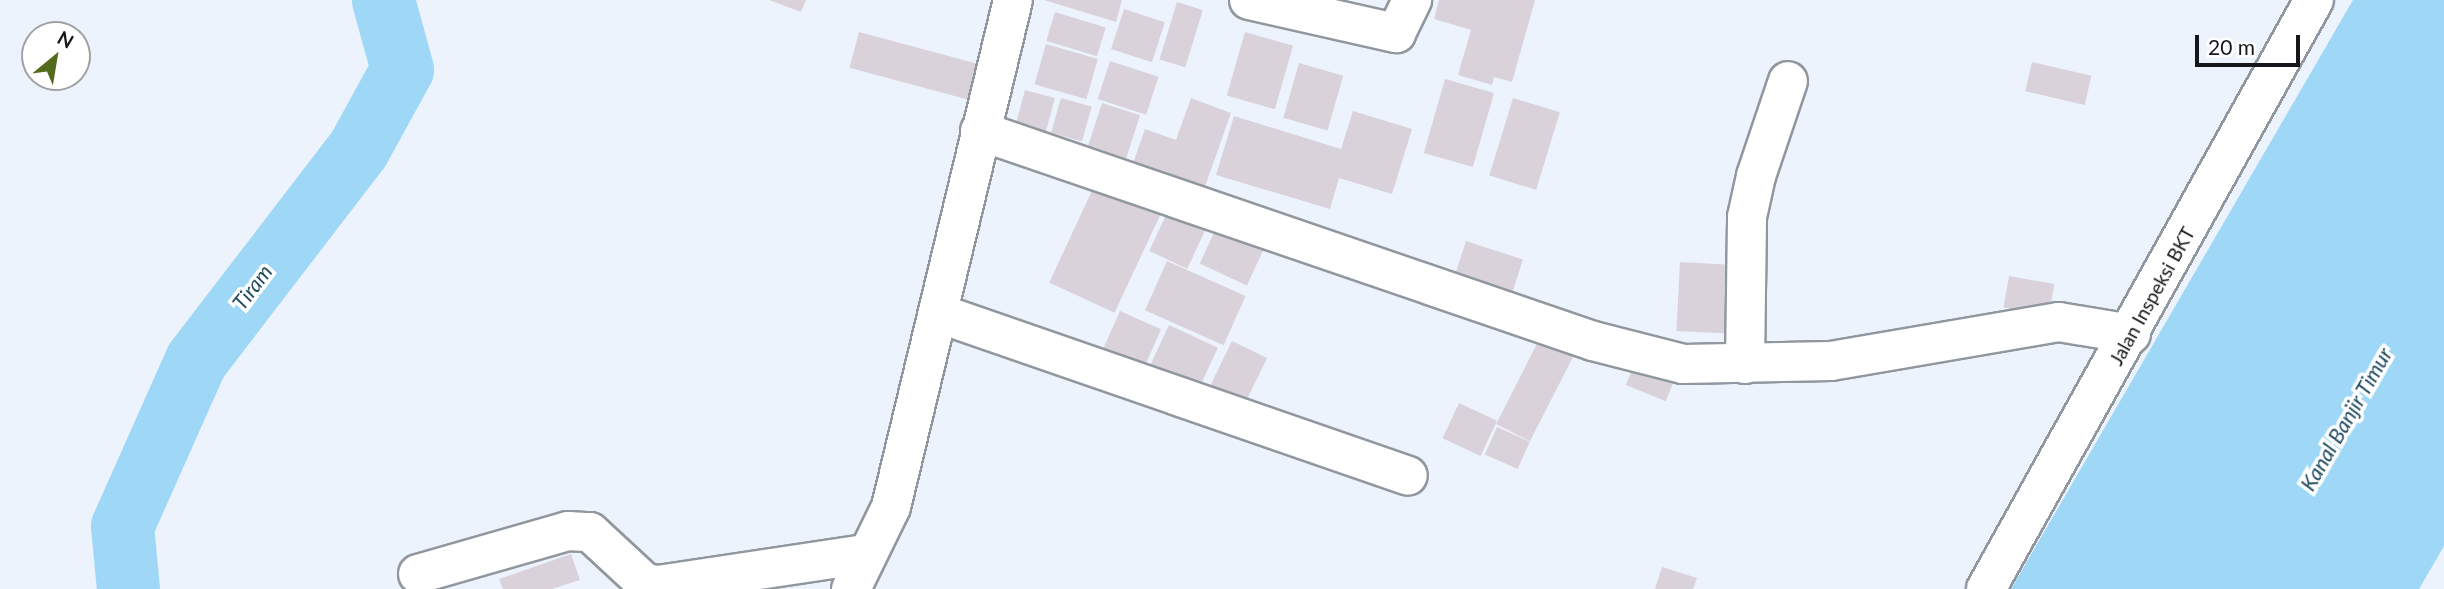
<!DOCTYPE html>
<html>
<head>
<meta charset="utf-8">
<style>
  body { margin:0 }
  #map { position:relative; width:2444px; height:589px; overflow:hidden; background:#ecf3fc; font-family:Lato,sans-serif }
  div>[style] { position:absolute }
  .water>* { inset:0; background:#9fd7f6 }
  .river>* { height:63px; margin:-31.5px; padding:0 31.5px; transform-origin:31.5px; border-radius:31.5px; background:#9fd7f6 }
  .building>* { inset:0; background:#dad2da; transform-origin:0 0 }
  .roads { filter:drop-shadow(2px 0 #91979f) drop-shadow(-2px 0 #91979f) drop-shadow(0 2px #91979f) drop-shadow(0 -2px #91979f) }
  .minor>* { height:38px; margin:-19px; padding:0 19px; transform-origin:19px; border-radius:19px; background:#fff }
  .tertiary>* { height:38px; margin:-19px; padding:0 19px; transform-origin:19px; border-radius:19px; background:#fff }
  span { translate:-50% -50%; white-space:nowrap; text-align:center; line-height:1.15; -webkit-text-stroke:7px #fff; paint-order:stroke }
  .street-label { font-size:19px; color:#15171a }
  .water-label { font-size:21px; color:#204b61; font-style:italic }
  .north { position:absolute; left:21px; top:21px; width:70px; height:70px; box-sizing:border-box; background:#fff; border:2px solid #a1a2a3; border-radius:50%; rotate:30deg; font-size:19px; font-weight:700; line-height:28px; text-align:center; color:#15171a }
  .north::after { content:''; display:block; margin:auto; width:24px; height:32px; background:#536b1c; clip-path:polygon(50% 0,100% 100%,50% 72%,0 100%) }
  .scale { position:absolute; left:2195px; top:35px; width:105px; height:32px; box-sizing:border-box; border:4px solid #15171a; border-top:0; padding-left:9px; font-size:21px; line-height:24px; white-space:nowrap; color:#15171a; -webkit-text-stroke:5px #fff; paint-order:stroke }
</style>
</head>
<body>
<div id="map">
  <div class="water">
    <i style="clip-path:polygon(2353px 0,2444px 0,2444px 546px,2419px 589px,2011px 589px)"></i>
  </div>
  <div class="river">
    <i style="left:128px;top:589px;width:63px;rotate:-95.4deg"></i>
    <i style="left:122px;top:526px;width:182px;rotate:-66deg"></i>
    <i style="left:196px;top:360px;width:266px;rotate:-52.5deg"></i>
    <i style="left:358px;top:149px;width:91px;rotate:-61.2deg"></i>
    <i style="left:402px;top:69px;width:72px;rotate:-105.4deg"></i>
  </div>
  <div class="building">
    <i style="clip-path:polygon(769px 0,806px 0,801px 12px)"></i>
    <i style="clip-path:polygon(1044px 0,1122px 0,1116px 22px)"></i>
    <i style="clip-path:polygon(1439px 0,1535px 0,1512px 82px,1494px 77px,1492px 85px,1458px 75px,1471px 30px,1434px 19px)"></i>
    <i style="left:1177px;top:2px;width:27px;height:60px;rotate:17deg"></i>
    <i style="left:1124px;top:9px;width:43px;height:42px;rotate:18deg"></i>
    <i style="left:1055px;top:12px;width:53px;height:30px;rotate:17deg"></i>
    <i style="left:859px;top:32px;width:139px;height:37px;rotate:15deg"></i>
    <i style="left:1245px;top:32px;width:50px;height:66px;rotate:16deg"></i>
    <i style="left:1046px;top:44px;width:54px;height:42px;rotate:16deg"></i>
    <i style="left:1110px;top:61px;width:51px;height:40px;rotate:18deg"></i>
    <i style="left:2032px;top:62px;width:61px;height:30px;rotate:13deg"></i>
    <i style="left:1299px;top:63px;width:46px;height:57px;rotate:16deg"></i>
    <i style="left:1445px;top:79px;width:51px;height:77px;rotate:16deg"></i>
    <i style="left:1025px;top:90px;width:31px;height:38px;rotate:15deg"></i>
    <i style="left:1061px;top:98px;width:32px;height:36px;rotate:16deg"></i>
    <i style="clip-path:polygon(1191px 98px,1231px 113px,1202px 195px,1131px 169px,1145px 129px,1176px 140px)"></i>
    <i style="left:1513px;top:98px;width:49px;height:81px;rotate:17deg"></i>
    <i style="left:1102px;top:103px;width:40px;height:45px;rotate:18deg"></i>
    <i style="clip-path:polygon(1353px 111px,1412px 129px,1392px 194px,1339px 178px,1330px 209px,1216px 175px,1234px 116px,1341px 149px)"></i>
    <i style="left:1097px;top:180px;width:72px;height:113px;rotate:25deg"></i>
    <i style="left:1172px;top:202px;width:42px;height:54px;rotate:25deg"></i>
    <i style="left:1220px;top:220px;width:52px;height:48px;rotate:25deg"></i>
    <i style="left:1466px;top:241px;width:60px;height:41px;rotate:18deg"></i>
    <i style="left:1167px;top:261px;width:86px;height:54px;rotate:24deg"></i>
    <i style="left:1680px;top:262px;width:51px;height:69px;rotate:3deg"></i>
    <i style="left:2009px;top:276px;width:46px;height:32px;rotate:10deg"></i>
    <i style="left:1120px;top:311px;width:45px;height:51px;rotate:24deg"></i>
    <i style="left:1169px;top:325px;width:54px;height:51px;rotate:25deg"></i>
    <i style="left:1542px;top:334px;width:38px;height:101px;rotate:27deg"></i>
    <i style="left:1232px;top:341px;width:39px;height:52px;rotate:26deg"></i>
    <i style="left:1636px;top:360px;width:43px;height:27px;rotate:22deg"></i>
    <i style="left:1459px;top:403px;width:42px;height:39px;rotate:25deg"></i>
    <i style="left:1497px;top:427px;width:36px;height:30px;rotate:24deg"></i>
    <i style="clip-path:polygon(571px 554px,580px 580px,552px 589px,503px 589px,499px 579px)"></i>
    <i style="clip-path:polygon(1662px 567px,1697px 578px,1693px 589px,1655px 589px)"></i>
  </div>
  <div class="roads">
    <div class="minor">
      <i style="left:1249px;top:0;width:151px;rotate:12.7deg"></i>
      <i style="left:1396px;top:33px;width:37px;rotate:-64deg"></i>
      <i style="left:980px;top:131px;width:648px;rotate:18.91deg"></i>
      <i style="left:1593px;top:341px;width:93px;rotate:14.3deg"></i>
      <i style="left:1683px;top:364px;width:148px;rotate:-1.2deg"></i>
      <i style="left:1831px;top:361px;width:231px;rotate:-9.7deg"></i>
      <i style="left:2059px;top:322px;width:73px;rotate:9.5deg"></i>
      <i style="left:938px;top:313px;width:497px;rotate:19.1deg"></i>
      <i style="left:1745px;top:364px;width:147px;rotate:-89.2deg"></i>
      <i style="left:1747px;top:217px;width:42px;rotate:-77.6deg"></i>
      <i style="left:1756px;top:176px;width:100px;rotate:-71.4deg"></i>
      <i style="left:418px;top:574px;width:156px;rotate:-16deg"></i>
      <i style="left:568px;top:531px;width:22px;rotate:3deg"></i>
      <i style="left:590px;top:532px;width:75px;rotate:42.8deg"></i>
      <i style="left:645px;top:583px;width:13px;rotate:9deg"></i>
      <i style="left:658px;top:585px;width:209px;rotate:-8.5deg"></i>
      <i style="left:851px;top:589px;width:91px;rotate:-64deg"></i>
      <i style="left:891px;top:507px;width:521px;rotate:-76.47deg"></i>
    </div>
    <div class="tertiary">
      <i style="left:1986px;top:589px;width:674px;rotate:-60.89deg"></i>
    </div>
  </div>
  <div class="street-label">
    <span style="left:2152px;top:296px;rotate:-61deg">Jalan Inspeksi BKT</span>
  </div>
  <div class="water-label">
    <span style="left:252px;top:287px;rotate:-53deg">Tiram</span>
    <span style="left:2346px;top:419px;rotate:-60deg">Kanal Banjir Timur</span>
  </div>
  <div class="north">N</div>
  <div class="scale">20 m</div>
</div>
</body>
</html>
